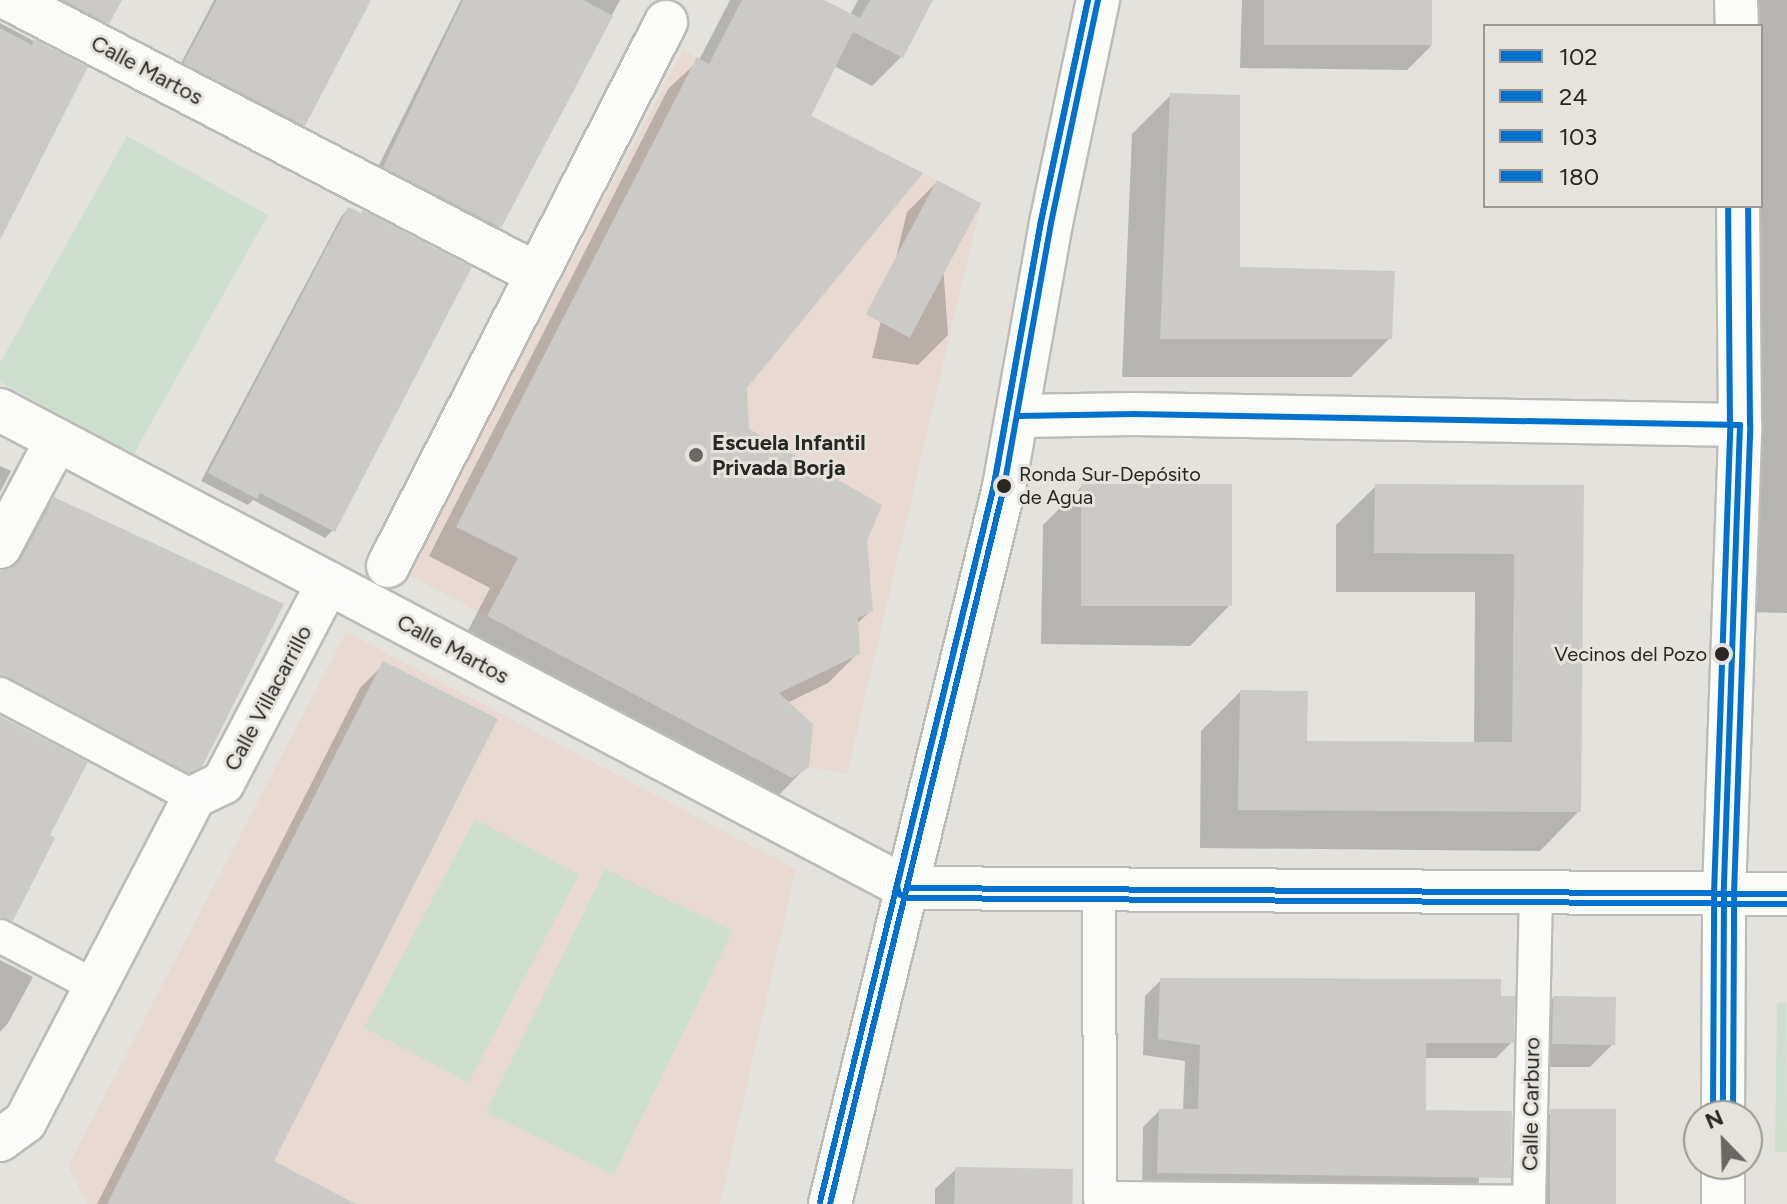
<!DOCTYPE html>
<html>
<head>
<meta charset="utf-8">
<style>
  body { margin:0 }
  #map { position:relative; width:1787px; height:1204px; overflow:hidden; background:#e3e2dd; font-family:Figtree,sans-serif }
  div>[style] { position:absolute }
  .education>* { inset:0; background:#e8dad3 }
  .green>* { inset:0; background:#cedfcf; transform-origin:0 0 }
  .shadow>* { inset:0; background:#0003 }
  .building>* { inset:0; background:#cbcac6; transform-origin:0 0 }
  .roads { filter:drop-shadow(2px 0 #bcbbb8) drop-shadow(-2px 0 #bcbbb8) drop-shadow(0 2px #bcbbb8) drop-shadow(0 -2px #bcbbb8) }
  .pedestrian>* { height:32px; margin:-16px; padding:0 16px; transform-origin:16px; border-radius:16px; background:#fbfbfa }
  .minor>* { height:42px; margin:-21px; padding:0 21px; transform-origin:21px; border-radius:21px; background:#fbfbfa }
  .bus-1>* { height:6px; margin:-3px; padding:0 3px; transform-origin:3px; border-radius:3px; background:#0072ce }
  .bus-2>* { height:6px; margin:-3px; padding:0 3px; transform-origin:3px; border-radius:3px; background:#0072ce }
  .bus-3>* { height:6px; margin:-3px; padding:0 3px; transform-origin:3px; border-radius:3px; background:#0072ce }
  .bus-4>* { height:6px; margin:-3px; padding:0 3px; transform-origin:3px; border-radius:3px; background:#0072ce }
  .dots>* { width:22px; height:22px; translate:-50% -50%; box-sizing:border-box; border:4px solid #e5e3db; border-radius:50% }
  span { translate:-50% -50%; white-space:nowrap; text-align:center; line-height:1.15; -webkit-text-stroke:6px #e5e3db; paint-order:stroke }
  .bus-label { font-size:20px; color:#282724 }
  .left { translate:0 -50%; text-align:left }
  .right { translate:-100% -50%; text-align:right }
  .street-label { font-size:22px; color:#282724 }
  .poi-label { font-size:22px; color:#282724; font-weight:700 }
  .legend { position:absolute; left:1483px; top:24px; width:280px; height:184px; box-sizing:border-box; background:#e5e3db; border:2px solid #999892; margin:0; padding:10px 14px; list-style:none; font-size:24px; color:#282724 }
  .legend li { display:flex; align-items:center; gap:16px; height:40px }
  .legend b { width:40px; border:2px solid #999892 }
  .north { position:absolute; left:1683px; top:1100px; width:80px; height:80px; box-sizing:border-box; background:#e5e3db; border:2px solid #999892; border-radius:50%; rotate:337deg; font-size:22px; font-weight:700; line-height:32px; text-align:center; color:#282724 }
  .north::after { content:''; display:block; margin:auto; width:28px; height:36px; background:#696865; clip-path:polygon(50% 0,100% 100%,50% 72%,0 100%) }
</style>
</head>
<body>
<div id="map">
  <div class="education">
    <i style="clip-path:polygon(683px 50px,981px 203px,847px 774px,809px 767px,792px 778px,407px 574px)"></i>
    <i style="clip-path:polygon(346px 632px,796px 869px,720px 1204px,87px 1204px,68px 1166px)"></i>
  </div>
  <div class="green">
    <i style="clip-path:polygon(127px 136px,268px 215px,133px 455px,0 382px,0 363px)"></i>
    <i style="left:475px;top:819px;width:118px;height:236px;rotate:28deg"></i>
    <i style="left:605px;top:869px;width:142px;height:271px;rotate:26deg"></i>
    <i style="clip-path:polygon(1786px 1002px,1787px 1152px,1775px 1152px,1777px 1003px)"></i>
  </div>
  <div class="shadow">
    <i style="clip-path:polygon(41px 0,120px 0,100px 31px)"></i>
    <i style="clip-path:polygon(214px 0,370px 0,303px 125px,295px 133px,177px 71px)"></i>
    <i style="clip-path:polygon(461px 0,620px 0,499px 227px,487px 239px,372px 179px)"></i>
    <i style="clip-path:polygon(730px 0,819px 0,850px 15px,858px 0,931px 0,901px 57px,872px 86px,834px 66px,808px 116px,745px 387px,747px 430px,865px 541px,871px 610px,856px 625px,858px 653px,828px 683px,787px 703px,807px 766px,778px 796px,460px 646px,490px 588px,429px 556px,668px 89px,699px 60px)"></i>
    <i style="clip-path:polygon(1242px 0,1430px 0,1431px 46px,1407px 70px,1240px 68px)"></i>
    <i style="clip-path:polygon(1738px 0,1787px 0,1787px 613px,1738px 612px,1744px 206px,1761px 206px,1761px 26px,1747px 26px)"></i>
    <i style="clip-path:polygon(0 23px,85px 68px,0 233px)"></i>
    <i style="clip-path:polygon(1171px 95px,1238px 269px,1390px 338px,1351px 377px,1122px 377px,1132px 134px)"></i>
    <i style="clip-path:polygon(937px 182px,948px 335px,918px 365px,872px 358px,907px 212px)"></i>
    <i style="clip-path:polygon(348px 209px,333px 530px,325px 538px,253px 500px,248px 505px,201px 481px,341px 217px)"></i>
    <i style="clip-path:polygon(0 466px,11px 471px,0 492px)"></i>
    <i style="clip-path:polygon(1082px 486px,1229px 606px,1190px 646px,1041px 644px,1043px 525px)"></i>
    <i style="clip-path:polygon(1376px 486px,1582px 487px,1579px 811px,1540px 851px,1200px 848px,1201px 731px,1240px 692px,1305px 743px,1474px 744px,1475px 592px,1336px 592px,1336px 525px)"></i>
    <i style="clip-path:polygon(54px 499px,200px 766px,187px 778px,0 690px,0 573px,11px 570px,43px 511px)"></i>
    <i style="clip-path:polygon(384px 664px,271px 1162px,352px 1204px,97px 1204px,360px 688px)"></i>
    <i style="clip-path:polygon(0 960px,33px 977px,8px 1023px,0 1032px)"></i>
    <i style="clip-path:polygon(1161px 980px,1499px 998px,1512px 1042px,1496px 1058px,1424px 1058px,1424px 1112px,1480px 1113px,1479px 1182px,1463px 1198px,1142px 1195px,1143px 1127px,1159px 1111px,1183px 1111px,1185px 1061px,1143px 1055px,1145px 996px)"></i>
    <i style="clip-path:polygon(1553px 998px,1614px 1043px,1590px 1067px,1529px 1067px,1530px 1022px)"></i>
    <i style="clip-path:polygon(1551px 1112px,1614px 1204px,1526px 1204px,1527px 1136px)"></i>
    <i style="clip-path:polygon(956px 1169px,1071px 1204px,935px 1204px,935px 1189px)"></i>
  </div>
  <div class="building">
    <i style="clip-path:polygon(63px 0,122px 0,109px 24px)"></i>
    <i style="clip-path:polygon(217px 0,371px 0,305px 126px,183px 63px)"></i>
    <i style="clip-path:polygon(463px 0,583px 0,613px 16px,501px 228px,383px 167px)"></i>
    <i style="clip-path:polygon(742px 0,824px 0,860px 18px,870px 0,933px 0,903px 58px,853px 32px,811px 116px,923px 173px,747px 388px,749px 429px,882px 505px,867px 541px,873px 611px,858px 618px,860px 654px,779px 693px,813px 724px,809px 767px,792px 778px,487px 616px,518px 558px,456px 527px,697px 57px,709px 64px)"></i>
    <i style="left:1264px;top:0;width:168px;height:45px"></i>
    <i style="clip-path:polygon(0 28px,32px 45px,34px 39px,88px 67px,0 240px)"></i>
    <i style="clip-path:polygon(1170px 93px,1240px 95px,1240px 267px,1395px 271px,1392px 339px,1160px 339px)"></i>
    <i style="left:937px;top:180px;width:50px;height:152px;rotate:28deg"></i>
    <i style="clip-path:polygon(348px 207px,361px 213px,362px 210px,472px 267px,335px 532px,260px 493px,257px 499px,208px 473px)"></i>
    <i style="left:1081px;top:484px;width:151px;height:122px"></i>
    <i style="clip-path:polygon(1375px 484px,1584px 485px,1581px 812px,1238px 810px,1240px 690px,1308px 691px,1307px 741px,1512px 742px,1514px 554px,1374px 553px)"></i>
    <i style="clip-path:polygon(54px 497px,284px 604px,202px 767px,189px 773px,0 675px,0 571px,12px 568px,21px 559px)"></i>
    <i style="clip-path:polygon(383px 661px,498px 719px,274px 1161px,356px 1204px,107px 1204px)"></i>
    <i style="clip-path:polygon(0 716px,88px 762px,50px 835px,55px 838px,13px 921px,0 917px)"></i>
    <i style="clip-path:polygon(1160px 978px,1501px 979px,1501px 996px,1515px 996px,1514px 1043px,1426px 1043px,1426px 1110px,1512px 1111px,1511px 1178px,1157px 1173px,1159px 1109px,1198px 1109px,1200px 1045px,1158px 1039px)"></i>
    <i style="left:1553px;top:996px;width:63px;height:48px;rotate:1deg"></i>
    <i style="left:1616px;top:1109px;width:95px;height:66px;rotate:90deg"></i>
    <i style="left:955px;top:1167px;width:118px;height:37px;rotate:1deg"></i>
  </div>
  <div class="roads">
    <div class="pedestrian">
      <i style="left:0;top:694px;width:220px;rotate:28deg"></i>
      <i style="left:1099px;top:889px;width:309px;rotate:89.8deg"></i>
      <i style="left:1100px;top:1198px;width:429px;rotate:0.5deg"></i>
      <i style="left:1529px;top:1202px;width:309px;rotate:-88.7deg"></i>
      <i style="left:0;top:936px;width:105px;rotate:27.8deg"></i>
    </div>
    <div class="minor">
      <i style="left:11px;top:0;width:593px;rotate:27.52deg"></i>
      <i style="left:1736px;top:0;width:26px;rotate:88deg"></i>
      <i style="left:0;top:410px;width:1025px;rotate:27.79deg"></i>
      <i style="left:907px;top:888px;width:880px;rotate:0.39deg"></i>
      <i style="left:1019px;top:416px;width:115px;rotate:-1deg"></i>
      <i style="left:1134px;top:414px;width:606px;rotate:1.04deg"></i>
      <i style="left:0;top:547px;width:121px;rotate:-62deg"></i>
      <i style="left:388px;top:566px;width:611px;rotate:-62.93deg"></i>
      <i style="left:1723px;top:1116px;width:222px;rotate:-89.7deg"></i>
      <i style="left:1724px;top:894px;width:469px;rotate:-88deg"></i>
      <i style="left:1740px;top:425px;width:219px;rotate:-90.5deg"></i>
      <i style="left:0;top:1140px;width:31px;rotate:-36deg"></i>
      <i style="left:25px;top:1122px;width:366px;rotate:-62.5deg"></i>
      <i style="left:194px;top:797px;width:32px;rotate:-26deg"></i>
      <i style="left:223px;top:783px;width:226px;rotate:-62.3deg"></i>
      <i style="left:830px;top:1204px;width:738px;rotate:-76.36deg"></i>
      <i style="left:1004px;top:487px;width:268px;rotate:-79.9deg"></i>
      <i style="left:1051px;top:223px;width:228px;rotate:-78.1deg"></i>
      <i style="left:1723px;top:1204px;width:40px;rotate:-90deg"></i>
    </div>
  </div>
  <div class="bus-1">
    <i style="left:1019px;top:416px;width:115px;rotate:-1deg"></i>
    <i style="left:1134px;top:414px;width:606px;rotate:1.04deg"></i>
    <i style="left:1740px;top:425px;width:469px;rotate:92deg"></i>
    <i style="left:1724px;top:894px;width:222px;rotate:90.3deg"></i>
    <i style="left:907px;top:888px;width:880px;rotate:0.39deg"></i>
    <i style="left:830px;top:1204px;width:738px;rotate:-76.36deg"></i>
    <i style="left:1004px;top:487px;width:268px;rotate:-79.9deg"></i>
    <i style="left:1051px;top:223px;width:228px;rotate:-78.1deg"></i>
  </div>
  <div class="bus-2">
    <i style="left:1088px;top:0;width:226px;rotate:102deg"></i>
    <i style="left:1041px;top:221px;width:268px;rotate:100.1deg"></i>
    <i style="left:994px;top:485px;width:413px;rotate:103.6deg"></i>
    <i style="left:897px;top:886px;width:8px;rotate:76deg"></i>
    <i style="left:899px;top:894px;width:9px;rotate:27deg"></i>
    <i style="left:907px;top:898px;width:880px;rotate:0.39deg"></i>
    <i style="left:1733px;top:1116px;width:222px;rotate:-89.7deg"></i>
    <i style="left:1734px;top:894px;width:469px;rotate:-88deg"></i>
    <i style="left:1750px;top:425px;width:219px;rotate:-90.5deg"></i>
  </div>
  <div class="bus-3">
    <i style="left:820px;top:1202px;width:738px;rotate:-76.36deg"></i>
    <i style="left:994px;top:485px;width:268px;rotate:-79.9deg"></i>
    <i style="left:1041px;top:221px;width:226px;rotate:-78deg"></i>
  </div>
  <div class="bus-4">
    <i style="left:1713px;top:1116px;width:222px;rotate:-89.7deg"></i>
    <i style="left:1714px;top:894px;width:469px;rotate:-88deg"></i>
    <i style="left:1730px;top:425px;width:219px;rotate:-90.5deg"></i>
  </div>
  <div class="dots">
    <i style="left:696px;top:455px;background:#696865"></i>
    <i style="left:1004px;top:486px;background:#282724"></i>
    <i style="left:1722px;top:654px;background:#282724"></i>
  </div>
  <div class="bus-label">
    <span class="left" style="left:1019px;top:486px">Ronda Sur-Depósito<br>de Agua</span>
    <span class="right" style="left:1707px;top:654px">Vecinos del Pozo</span>
  </div>
  <div class="street-label">
    <span style="left:147px;top:70px;rotate:28deg">Calle Martos</span>
    <span style="left:453px;top:649px;rotate:28deg">Calle Martos</span>
    <span style="left:268px;top:698px;rotate:-62deg">Calle Villacarrillo</span>
    <span style="left:1531px;top:1104px;rotate:-89deg">Calle Carburo</span>
  </div>
  <div class="poi-label">
    <span class="left" style="left:712px;top:455px">Escuela Infantil<br>Privada Borja</span>
  </div>
  <ul class="legend">
  <li><b style="height:10px;background:#0072ce"></b>102</li>
  <li><b style="height:10px;background:#0072ce"></b>24</li>
  <li><b style="height:10px;background:#0072ce"></b>103</li>
  <li><b style="height:10px;background:#0072ce"></b>180</li>
  </ul>
  <div class="north">N</div>
</div>
</body>
</html>
